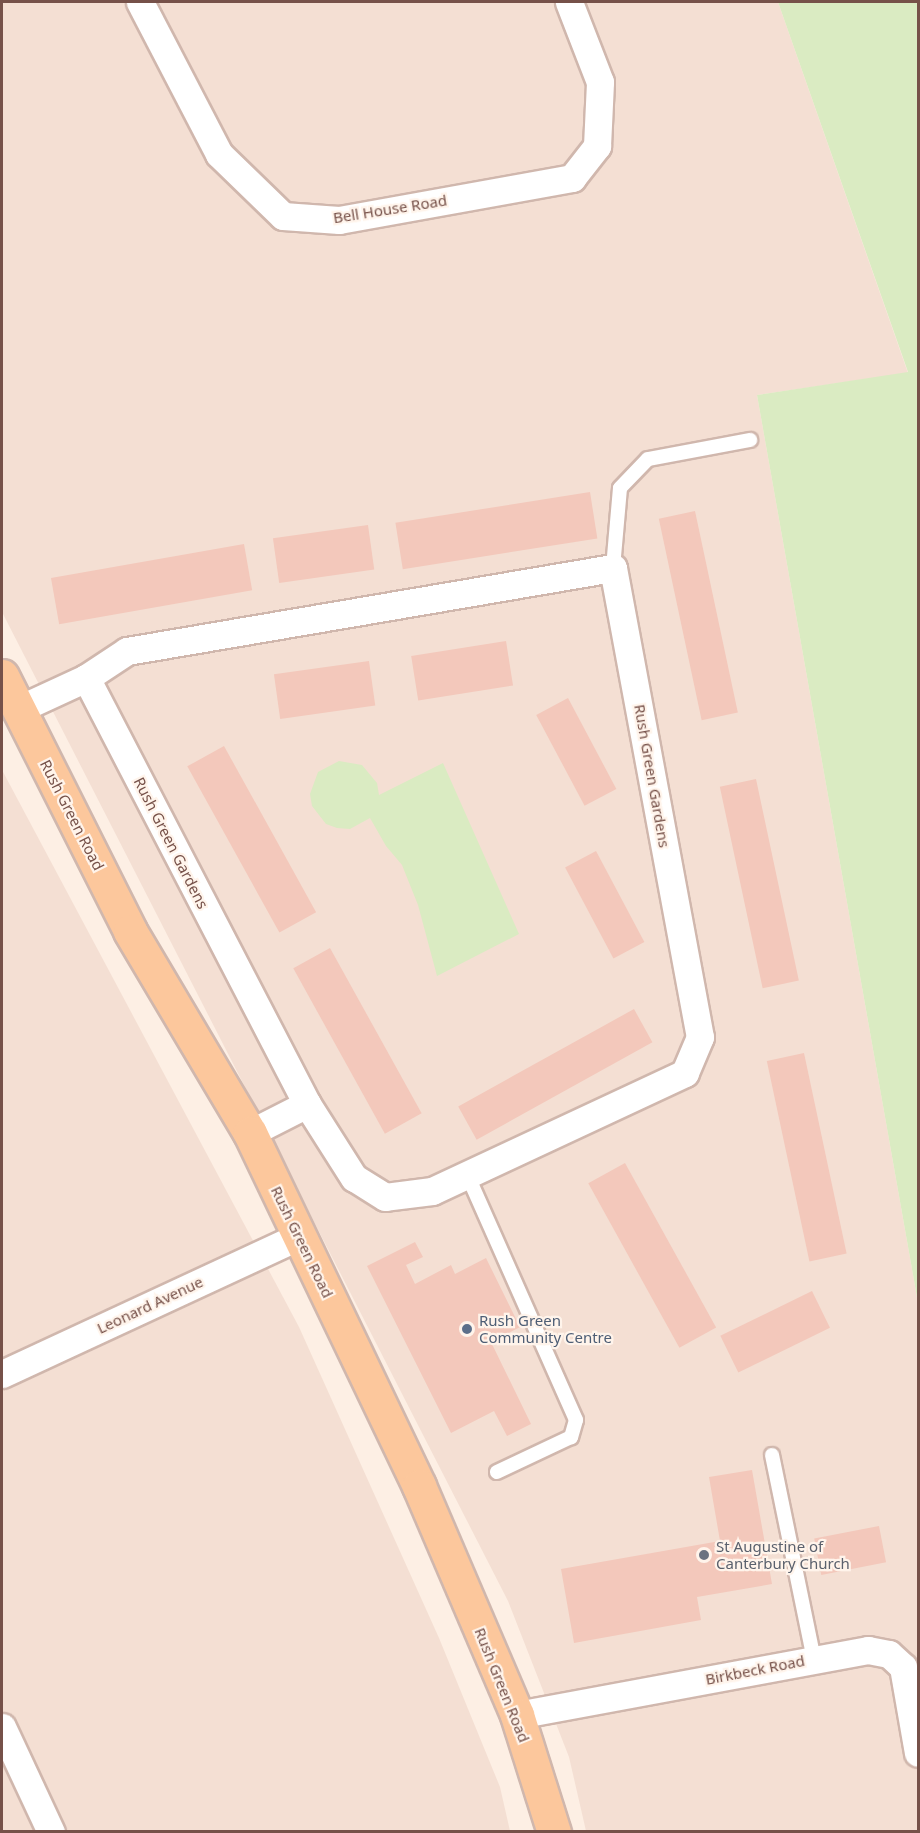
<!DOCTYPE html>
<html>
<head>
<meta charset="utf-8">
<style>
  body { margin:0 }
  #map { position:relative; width:920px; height:1833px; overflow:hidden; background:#fdefe4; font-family:"Noto Sans",sans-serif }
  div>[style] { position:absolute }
  .residential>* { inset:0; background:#f4dfd3 }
  .green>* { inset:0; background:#daebc2 }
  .building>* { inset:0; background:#f3c8bb; transform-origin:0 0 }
  .roads { filter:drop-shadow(2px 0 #d0b7ad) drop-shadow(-2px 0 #d0b7ad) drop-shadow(0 2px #d0b7ad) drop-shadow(0 -2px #d0b7ad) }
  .lane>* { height:14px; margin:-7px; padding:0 7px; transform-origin:7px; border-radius:7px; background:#fff }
  .street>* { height:27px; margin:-13.5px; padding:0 13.5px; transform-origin:13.5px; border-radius:13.5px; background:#fff }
  .primary>* { height:33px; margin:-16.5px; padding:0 16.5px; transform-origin:16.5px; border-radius:16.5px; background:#fcc79c }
  .dots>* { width:16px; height:16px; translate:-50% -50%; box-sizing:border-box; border:3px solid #fff4eb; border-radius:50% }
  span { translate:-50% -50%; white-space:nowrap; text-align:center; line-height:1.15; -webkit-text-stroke:4.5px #fff4eb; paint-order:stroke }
  .street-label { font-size:15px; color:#765149 }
  .service-label { font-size:15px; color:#4e5e75 }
  .left { translate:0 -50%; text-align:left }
  .worship-label { font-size:15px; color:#5b616d }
  .frame { position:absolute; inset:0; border:3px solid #765149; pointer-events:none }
</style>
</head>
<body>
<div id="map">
  <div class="residential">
    <i style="clip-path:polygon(2px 2px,778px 2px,908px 373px,757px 395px,918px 1303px,918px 1831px,586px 1831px,569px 1757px,508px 1601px,2px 612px)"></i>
    <i style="clip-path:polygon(2px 770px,299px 1327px,439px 1638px,500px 1787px,510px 1831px,2px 1831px)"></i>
  </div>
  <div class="green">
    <i style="clip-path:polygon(778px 2px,918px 2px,918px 1303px,757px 395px,908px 372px)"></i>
    <i style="clip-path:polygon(339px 761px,362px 765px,377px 783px,379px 795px,443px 763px,519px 934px,437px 976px,418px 905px,402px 865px,386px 846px,370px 818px,350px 829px,337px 828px,326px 824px,312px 806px,310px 794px,318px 772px)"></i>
  </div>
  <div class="building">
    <i style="left:590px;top:492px;width:47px;height:197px;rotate:81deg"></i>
    <i style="left:695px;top:511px;width:206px;height:37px;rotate:78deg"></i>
    <i style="left:368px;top:525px;width:45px;height:96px;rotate:82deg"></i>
    <i style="left:244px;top:544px;width:47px;height:196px;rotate:80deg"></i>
    <i style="left:506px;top:641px;width:45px;height:96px;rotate:81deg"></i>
    <i style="left:369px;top:661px;width:45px;height:96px;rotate:82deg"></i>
    <i style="left:568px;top:698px;width:103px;height:36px;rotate:62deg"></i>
    <i style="left:224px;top:746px;width:190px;height:42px;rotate:61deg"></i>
    <i style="left:756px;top:779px;width:206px;height:37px;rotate:78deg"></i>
    <i style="left:596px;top:851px;width:103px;height:35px;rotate:62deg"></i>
    <i style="left:330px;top:948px;width:189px;height:42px;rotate:61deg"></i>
    <i style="left:634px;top:1009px;width:38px;height:201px;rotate:61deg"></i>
    <i style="left:804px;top:1053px;width:205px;height:38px;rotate:78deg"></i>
    <i style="left:625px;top:1163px;width:188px;height:42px;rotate:61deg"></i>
    <i style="clip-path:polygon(415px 1242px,423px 1257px,406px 1265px,415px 1284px,451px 1265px,455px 1274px,486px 1258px,520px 1327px,491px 1342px,531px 1424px,507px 1436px,494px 1411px,451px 1433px,367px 1266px)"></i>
    <i style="left:812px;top:1291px;width:41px;height:102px;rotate:64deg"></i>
    <i style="clip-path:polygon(752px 1470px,772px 1584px,697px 1597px,701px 1620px,574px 1643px,561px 1569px,720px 1541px,709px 1477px)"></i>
    <i style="left:879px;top:1526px;width:37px;height:66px;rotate:79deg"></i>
  </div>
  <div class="roads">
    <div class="lane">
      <i style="left:613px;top:568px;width:80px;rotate:-85deg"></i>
      <i style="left:620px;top:488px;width:40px;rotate:-46deg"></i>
      <i style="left:648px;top:459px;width:104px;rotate:-10.6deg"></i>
      <i style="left:467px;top:1174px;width:269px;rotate:66.1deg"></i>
      <i style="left:576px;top:1420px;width:18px;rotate:106deg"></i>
      <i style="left:571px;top:1437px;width:82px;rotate:154.7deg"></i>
      <i style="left:772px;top:1455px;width:209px;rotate:78.4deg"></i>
    </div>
    <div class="street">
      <i style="left:140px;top:2px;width:171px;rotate:62.5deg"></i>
      <i style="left:219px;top:154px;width:89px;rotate:44.1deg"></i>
      <i style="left:283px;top:216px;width:56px;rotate:4.1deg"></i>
      <i style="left:339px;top:220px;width:237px;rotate:-10.2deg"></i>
      <i style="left:572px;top:178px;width:41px;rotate:-52deg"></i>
      <i style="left:597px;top:146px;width:64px;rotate:-87.3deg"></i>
      <i style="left:600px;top:82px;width:86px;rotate:-111.2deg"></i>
      <i style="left:19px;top:709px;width:74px;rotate:-24.8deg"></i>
      <i style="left:86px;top:678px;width:49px;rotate:-33.4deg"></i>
      <i style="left:127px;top:651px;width:493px;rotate:-9.7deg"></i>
      <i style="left:613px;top:568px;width:477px;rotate:79.5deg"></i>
      <i style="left:700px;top:1037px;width:39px;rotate:113deg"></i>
      <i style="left:685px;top:1073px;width:279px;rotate:155deg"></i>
      <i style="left:432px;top:1191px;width:47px;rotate:172.7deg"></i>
      <i style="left:385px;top:1197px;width:36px;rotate:-148deg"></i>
      <i style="left:354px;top:1178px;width:88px;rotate:-122.4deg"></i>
      <i style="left:307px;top:1104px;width:480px;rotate:-117.4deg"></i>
      <i style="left:250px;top:1133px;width:64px;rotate:-27deg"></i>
      <i style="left:2px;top:1374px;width:327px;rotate:-24.9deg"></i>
      <i style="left:517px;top:1715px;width:357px;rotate:-10.5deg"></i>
      <i style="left:868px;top:1650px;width:21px;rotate:11deg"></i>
      <i style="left:889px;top:1654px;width:19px;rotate:43deg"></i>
      <i style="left:903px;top:1667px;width:87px;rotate:80.1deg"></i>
      <i style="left:2px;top:1727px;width:116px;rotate:65deg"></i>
    </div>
    <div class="primary">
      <i style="left:2px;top:676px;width:285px;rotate:63.3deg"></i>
      <i style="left:130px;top:931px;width:235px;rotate:59.3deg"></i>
      <i style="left:250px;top:1133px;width:391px;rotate:64.4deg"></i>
      <i style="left:419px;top:1486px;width:249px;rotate:66.8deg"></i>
      <i style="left:517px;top:1715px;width:123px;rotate:72.5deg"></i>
    </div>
  </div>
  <div class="dots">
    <i style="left:467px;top:1329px;background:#5c6f8a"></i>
    <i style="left:704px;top:1555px;background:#6b7280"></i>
  </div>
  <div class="street-label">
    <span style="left:390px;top:209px;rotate:-9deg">Bell House Road</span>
    <span style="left:652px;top:776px;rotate:80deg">Rush Green Gardens</span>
    <span style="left:72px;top:815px;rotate:63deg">Rush Green Road</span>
    <span style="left:171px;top:843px;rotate:63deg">Rush Green Gardens</span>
    <span style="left:302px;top:1242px;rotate:64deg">Rush Green Road</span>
    <span style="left:150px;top:1305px;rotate:-25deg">Leonard Avenue</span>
    <span style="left:755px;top:1670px;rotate:-11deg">Birkbeck Road</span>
    <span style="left:502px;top:1685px;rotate:68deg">Rush Green Road</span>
  </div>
  <div class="service-label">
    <span class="left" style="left:479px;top:1329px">Rush Green<br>Community Centre</span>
  </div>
  <div class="worship-label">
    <span class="left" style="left:716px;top:1555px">St Augustine of<br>Canterbury Church</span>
  </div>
  <div class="frame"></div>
</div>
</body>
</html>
